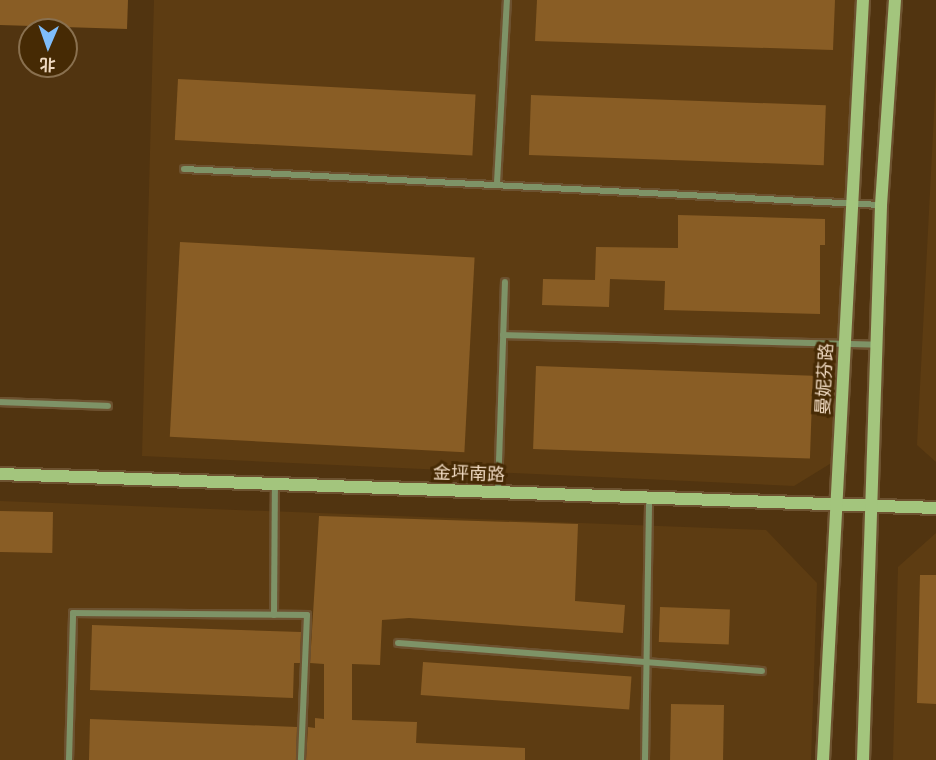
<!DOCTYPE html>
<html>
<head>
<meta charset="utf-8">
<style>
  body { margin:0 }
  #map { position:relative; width:936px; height:760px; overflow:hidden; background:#513410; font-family:"Work Sans","Noto Sans SC",sans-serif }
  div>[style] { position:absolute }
  .built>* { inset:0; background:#5d3c12 }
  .building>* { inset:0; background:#895d25; transform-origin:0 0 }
  .roads { filter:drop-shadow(2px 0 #6d5230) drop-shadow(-2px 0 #6d5230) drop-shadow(0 2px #6d5230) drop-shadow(0 -2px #6d5230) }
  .street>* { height:6px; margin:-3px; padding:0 3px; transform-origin:3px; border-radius:3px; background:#7e9367 }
  .secondary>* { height:12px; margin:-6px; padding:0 6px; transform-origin:6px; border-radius:6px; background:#a3c57d }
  span { translate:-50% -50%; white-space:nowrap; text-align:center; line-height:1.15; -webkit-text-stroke:6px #462a04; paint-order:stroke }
  .street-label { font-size:18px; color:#eed8c0 }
  .north { position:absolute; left:18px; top:18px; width:60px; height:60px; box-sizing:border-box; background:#462a04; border:2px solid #89704f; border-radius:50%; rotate:182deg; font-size:16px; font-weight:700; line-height:24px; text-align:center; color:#eed8c0 }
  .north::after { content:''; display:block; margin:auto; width:21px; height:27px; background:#7fbdfa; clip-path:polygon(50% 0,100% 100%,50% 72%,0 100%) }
</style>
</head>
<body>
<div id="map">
  <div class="built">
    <i style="clip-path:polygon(154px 0,857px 0,833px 462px,794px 486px,142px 456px)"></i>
    <i style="clip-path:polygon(936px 75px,936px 462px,917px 445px)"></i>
    <i style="clip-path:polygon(0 501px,766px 530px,817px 583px,811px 760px,0 760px)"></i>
    <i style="clip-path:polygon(936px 533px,936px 760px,893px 760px,898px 567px)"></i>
  </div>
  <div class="building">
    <i style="clip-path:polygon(0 0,128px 0,127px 29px,0 25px)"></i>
    <i style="clip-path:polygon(537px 0,835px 0,833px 50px,535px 41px)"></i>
    <i style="left:178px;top:79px;width:298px;height:61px;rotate:3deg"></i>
    <i style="left:531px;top:95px;width:295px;height:60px;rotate:2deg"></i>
    <i style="clip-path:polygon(678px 215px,825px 219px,825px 245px,820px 245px,820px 314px,664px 310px,665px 281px,610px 279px,609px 307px,542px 305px,543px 279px,595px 280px,596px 247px,678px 248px)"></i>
    <i style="left:180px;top:242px;width:295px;height:195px;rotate:3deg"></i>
    <i style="left:536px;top:366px;width:277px;height:83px;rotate:2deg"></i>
    <i style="left:0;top:511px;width:53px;height:41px;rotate:1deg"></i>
    <i style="clip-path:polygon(319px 516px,578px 524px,575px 601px,625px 605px,623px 633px,409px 618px,382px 620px,380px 665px,352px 664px,352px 720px,417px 722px,416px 743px,525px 748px,525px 760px,306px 760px,308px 727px,315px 728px,315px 718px,324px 719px,324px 664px,310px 663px)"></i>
    <i style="clip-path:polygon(920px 575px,936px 575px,936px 704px,917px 703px)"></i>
    <i style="left:660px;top:607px;width:70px;height:35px;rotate:2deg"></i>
    <i style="clip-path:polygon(92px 625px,301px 632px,300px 663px,294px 663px,293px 698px,90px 690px)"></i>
    <i style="left:423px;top:662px;width:209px;height:33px;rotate:4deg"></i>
    <i style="left:671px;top:704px;width:53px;height:56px;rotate:1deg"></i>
    <i style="clip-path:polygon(90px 719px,297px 727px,296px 760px,89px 760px)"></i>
  </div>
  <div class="roads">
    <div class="street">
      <i style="left:184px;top:169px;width:698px;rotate:2.96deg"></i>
      <i style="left:497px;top:183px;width:183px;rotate:-86.9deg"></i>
      <i style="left:503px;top:335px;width:373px;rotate:1.5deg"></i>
      <i style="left:0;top:402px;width:108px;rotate:2.1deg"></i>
      <i style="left:498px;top:492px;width:210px;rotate:-88.1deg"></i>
      <i style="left:274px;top:615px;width:130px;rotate:-89.6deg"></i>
      <i style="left:398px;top:643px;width:365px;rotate:4.4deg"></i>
      <i style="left:69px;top:760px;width:147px;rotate:-88.4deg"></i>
      <i style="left:73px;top:613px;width:234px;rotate:0.5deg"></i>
      <i style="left:307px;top:615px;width:145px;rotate:92.4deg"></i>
      <i style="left:645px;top:760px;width:262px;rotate:-89.1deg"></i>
    </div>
    <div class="secondary">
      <i style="left:0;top:474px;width:937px;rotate:2.08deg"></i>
      <i style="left:823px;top:760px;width:761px;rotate:-86.99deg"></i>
      <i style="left:863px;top:760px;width:555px;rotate:-88.14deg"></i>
      <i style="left:881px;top:205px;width:205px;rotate:-86.1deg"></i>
    </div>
  </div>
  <div class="street-label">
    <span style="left:825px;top:379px;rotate:-87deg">曼妮芬路</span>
    <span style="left:469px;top:474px;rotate:2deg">金坪南路</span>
  </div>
  <div class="north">北</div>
</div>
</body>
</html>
